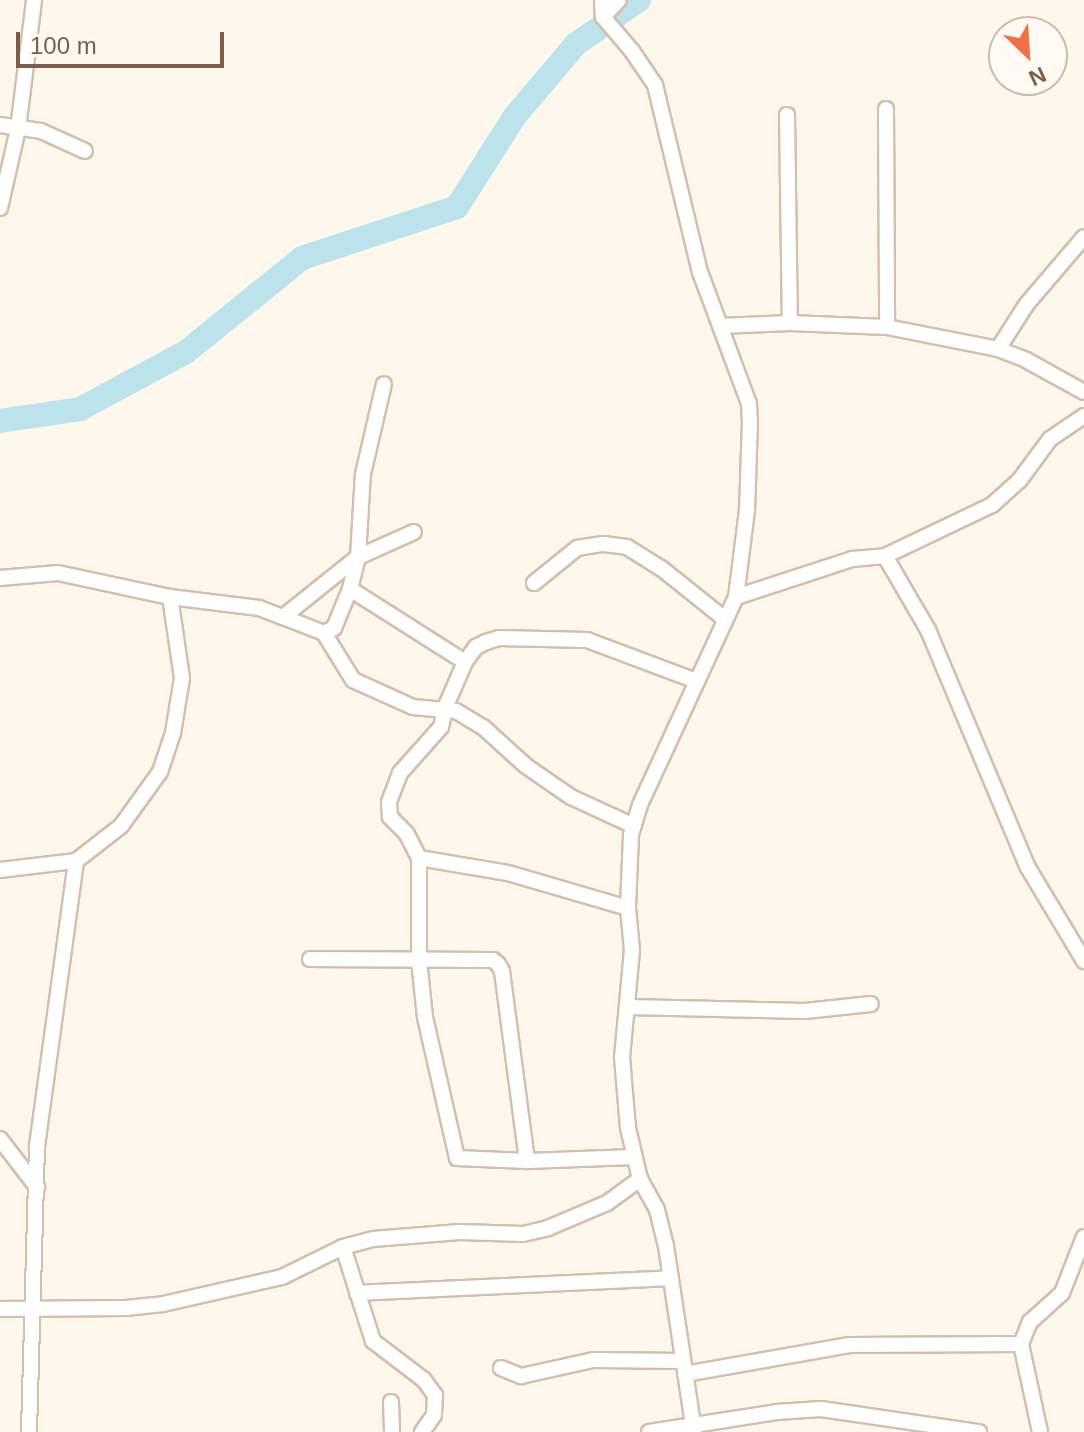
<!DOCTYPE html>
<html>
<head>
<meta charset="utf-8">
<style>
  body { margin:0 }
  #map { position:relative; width:1084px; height:1432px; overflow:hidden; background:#fef7eb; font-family:Helvetica,sans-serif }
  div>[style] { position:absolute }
  .river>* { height:24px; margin:-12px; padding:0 12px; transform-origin:12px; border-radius:12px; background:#bce3eb }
  .roads { filter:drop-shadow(2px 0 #d3bfae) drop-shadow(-2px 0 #d3bfae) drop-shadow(0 2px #d3bfae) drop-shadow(0 -2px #d3bfae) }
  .street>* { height:14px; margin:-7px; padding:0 7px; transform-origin:7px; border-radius:7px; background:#fff }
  span { translate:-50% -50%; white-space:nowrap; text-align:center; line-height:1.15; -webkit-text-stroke:7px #fffaf3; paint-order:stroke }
  .north { position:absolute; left:988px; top:16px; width:80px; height:80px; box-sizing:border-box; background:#fffaf3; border:2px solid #cbbbaf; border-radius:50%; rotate:155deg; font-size:22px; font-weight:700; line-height:32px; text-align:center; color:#7d5d4a }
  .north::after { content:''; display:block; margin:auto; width:28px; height:36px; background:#f27045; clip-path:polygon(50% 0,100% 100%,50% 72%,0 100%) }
  .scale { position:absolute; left:16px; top:32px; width:208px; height:36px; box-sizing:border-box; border:4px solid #7d5d4a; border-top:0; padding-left:10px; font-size:24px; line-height:28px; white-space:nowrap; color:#7d5d4a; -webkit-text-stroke:6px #fffaf3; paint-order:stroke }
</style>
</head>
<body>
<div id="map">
  <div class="river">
    <i style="left:0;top:421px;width:81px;rotate:-8.5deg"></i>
    <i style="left:80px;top:409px;width:120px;rotate:-28.3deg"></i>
    <i style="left:186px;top:352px;width:149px;rotate:-39deg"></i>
    <i style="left:302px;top:258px;width:163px;rotate:-18.2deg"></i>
    <i style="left:457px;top:207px;width:108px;rotate:-57.5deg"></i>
    <i style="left:515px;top:116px;width:94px;rotate:-49.7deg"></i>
    <i style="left:576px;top:44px;width:77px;rotate:-34.9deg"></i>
  </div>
  <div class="roads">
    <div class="street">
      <i style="left:602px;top:0;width:17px;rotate:87deg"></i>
      <i style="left:603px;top:17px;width:45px;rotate:49.5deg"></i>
      <i style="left:632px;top:51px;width:41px;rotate:55.9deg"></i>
      <i style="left:655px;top:85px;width:192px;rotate:76.5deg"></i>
      <i style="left:700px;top:272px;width:141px;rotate:69.6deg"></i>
      <i style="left:749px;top:404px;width:17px;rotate:87deg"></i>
      <i style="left:750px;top:421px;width:89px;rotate:91.9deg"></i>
      <i style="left:747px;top:510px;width:88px;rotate:97.2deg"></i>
      <i style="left:736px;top:597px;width:229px;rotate:114.8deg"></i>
      <i style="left:640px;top:805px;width:31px;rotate:107deg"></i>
      <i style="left:631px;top:835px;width:73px;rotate:92.4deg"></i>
      <i style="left:628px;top:908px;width:42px;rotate:84.6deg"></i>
      <i style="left:632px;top:950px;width:107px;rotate:95.3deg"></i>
      <i style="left:622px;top:1057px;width:71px;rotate:85.2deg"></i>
      <i style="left:628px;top:1128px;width:52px;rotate:76.8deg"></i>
      <i style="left:640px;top:1179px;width:35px;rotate:61deg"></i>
      <i style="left:657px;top:1210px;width:37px;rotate:76deg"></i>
      <i style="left:666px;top:1246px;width:188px;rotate:81.4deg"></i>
      <i style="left:603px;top:17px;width:23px;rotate:-47deg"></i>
      <i style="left:886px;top:109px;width:218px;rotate:89.7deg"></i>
      <i style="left:787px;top:115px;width:208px;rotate:89.2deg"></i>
      <i style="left:0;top:125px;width:41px;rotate:8.3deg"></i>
      <i style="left:41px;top:131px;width:48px;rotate:24.4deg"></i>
      <i style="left:0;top:208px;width:81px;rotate:-77.2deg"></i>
      <i style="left:18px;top:129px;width:130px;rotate:-82.9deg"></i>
      <i style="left:720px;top:326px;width:70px;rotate:-2.5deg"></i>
      <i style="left:790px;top:323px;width:97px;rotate:2.4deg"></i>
      <i style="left:887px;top:327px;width:113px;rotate:11.2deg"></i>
      <i style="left:998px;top:349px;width:30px;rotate:21deg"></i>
      <i style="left:1026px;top:360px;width:66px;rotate:28.9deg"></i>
      <i style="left:998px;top:349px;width:52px;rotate:-57.5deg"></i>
      <i style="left:1026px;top:305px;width:89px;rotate:-49.5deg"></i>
      <i style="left:885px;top:556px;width:86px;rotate:59.8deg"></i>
      <i style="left:928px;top:630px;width:256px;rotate:67.2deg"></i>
      <i style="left:1027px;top:866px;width:111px;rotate:59deg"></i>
      <i style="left:0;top:578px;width:58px;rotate:-4.9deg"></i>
      <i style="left:58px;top:573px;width:115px;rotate:12.1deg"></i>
      <i style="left:170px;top:597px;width:90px;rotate:7deg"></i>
      <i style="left:259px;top:608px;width:26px;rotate:21deg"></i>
      <i style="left:283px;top:617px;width:44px;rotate:21.3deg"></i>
      <i style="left:324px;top:633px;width:55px;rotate:58.3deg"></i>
      <i style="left:353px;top:680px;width:66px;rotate:24.2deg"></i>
      <i style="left:413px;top:707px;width:43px;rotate:5.3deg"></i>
      <i style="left:456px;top:711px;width:31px;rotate:31deg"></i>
      <i style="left:483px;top:727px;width:58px;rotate:42.2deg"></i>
      <i style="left:526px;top:766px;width:55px;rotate:34.6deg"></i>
      <i style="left:571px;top:797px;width:69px;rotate:24.7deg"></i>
      <i style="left:534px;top:583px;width:55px;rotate:-39.1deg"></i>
      <i style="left:577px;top:548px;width:26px;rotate:-9deg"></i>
      <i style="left:603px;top:544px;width:24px;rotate:7deg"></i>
      <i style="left:627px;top:547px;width:40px;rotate:32deg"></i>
      <i style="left:661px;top:568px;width:82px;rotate:38.6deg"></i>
      <i style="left:350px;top:589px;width:136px;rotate:32.4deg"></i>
      <i style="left:736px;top:597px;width:122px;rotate:-18.1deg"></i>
      <i style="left:852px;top:559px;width:33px;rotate:-5deg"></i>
      <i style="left:885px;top:556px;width:119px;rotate:-25.5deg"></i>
      <i style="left:992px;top:505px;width:36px;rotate:-42deg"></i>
      <i style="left:1019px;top:481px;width:52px;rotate:-53.6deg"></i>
      <i style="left:1050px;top:439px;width:41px;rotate:-34.1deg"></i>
      <i style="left:283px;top:617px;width:96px;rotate:-38.7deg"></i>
      <i style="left:358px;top:557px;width:61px;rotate:-24.1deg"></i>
      <i style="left:324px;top:633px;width:11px;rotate:-27deg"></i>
      <i style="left:334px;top:628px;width:42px;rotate:-67.7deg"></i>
      <i style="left:350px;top:589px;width:33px;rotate:-76deg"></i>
      <i style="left:358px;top:557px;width:83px;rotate:-86.6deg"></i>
      <i style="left:363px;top:474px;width:92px;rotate:-76.9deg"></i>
      <i style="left:419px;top:858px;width:90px;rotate:9.6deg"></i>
      <i style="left:508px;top:873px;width:125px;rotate:16.3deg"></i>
      <i style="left:0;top:870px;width:77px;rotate:-6.8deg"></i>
      <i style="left:76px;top:861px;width:57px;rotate:-37.9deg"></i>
      <i style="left:121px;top:826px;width:67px;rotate:-54.2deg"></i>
      <i style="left:160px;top:772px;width:41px;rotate:-71.6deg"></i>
      <i style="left:173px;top:733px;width:56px;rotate:-80.7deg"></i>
      <i style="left:182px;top:678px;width:82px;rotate:-98.4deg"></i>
      <i style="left:310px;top:959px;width:183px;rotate:0.3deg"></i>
      <i style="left:493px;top:960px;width:6px;rotate:39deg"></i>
      <i style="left:498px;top:964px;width:8px;rotate:60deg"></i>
      <i style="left:502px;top:971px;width:192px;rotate:82.5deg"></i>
      <i style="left:629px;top:1007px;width:176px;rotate:1.3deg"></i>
      <i style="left:805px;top:1011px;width:66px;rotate:-6.1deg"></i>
      <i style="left:0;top:1139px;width:61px;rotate:52.4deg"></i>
      <i style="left:634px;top:1157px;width:107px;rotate:177.9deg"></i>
      <i style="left:527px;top:1161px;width:70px;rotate:-177.5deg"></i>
      <i style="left:457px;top:1158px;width:145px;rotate:-102.8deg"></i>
      <i style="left:425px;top:1017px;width:56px;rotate:-96.1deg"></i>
      <i style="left:419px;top:961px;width:103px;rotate:-90deg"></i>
      <i style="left:419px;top:858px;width:28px;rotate:-117deg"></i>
      <i style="left:406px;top:833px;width:23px;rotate:-135deg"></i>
      <i style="left:390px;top:817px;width:15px;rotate:-94deg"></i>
      <i style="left:389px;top:802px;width:31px;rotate:-69deg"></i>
      <i style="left:400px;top:773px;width:62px;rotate:-48.3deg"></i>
      <i style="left:441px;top:727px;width:19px;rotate:-78deg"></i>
      <i style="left:445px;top:708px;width:50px;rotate:-66.5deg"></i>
      <i style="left:465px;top:662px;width:19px;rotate:-54deg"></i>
      <i style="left:476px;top:647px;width:11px;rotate:-27deg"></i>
      <i style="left:486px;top:642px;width:14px;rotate:-17deg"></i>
      <i style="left:499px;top:638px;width:88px;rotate:1.3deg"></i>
      <i style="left:587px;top:640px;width:116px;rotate:20.6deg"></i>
      <i style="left:343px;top:1247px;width:99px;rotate:72.3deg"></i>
      <i style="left:373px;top:1341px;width:64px;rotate:37.4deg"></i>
      <i style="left:424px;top:1380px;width:19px;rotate:54deg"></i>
      <i style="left:435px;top:1395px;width:20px;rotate:93deg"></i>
      <i style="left:434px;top:1415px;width:21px;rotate:125deg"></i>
      <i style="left:357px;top:1293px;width:314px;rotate:-2.7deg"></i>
      <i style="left:0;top:1309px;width:126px;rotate:-0.5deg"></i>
      <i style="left:126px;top:1308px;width:37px;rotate:-6deg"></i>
      <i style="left:163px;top:1304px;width:122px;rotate:-12.8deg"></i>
      <i style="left:282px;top:1277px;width:68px;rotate:-26.2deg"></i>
      <i style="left:343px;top:1247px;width:31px;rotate:-15deg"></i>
      <i style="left:373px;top:1239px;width:87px;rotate:-4.6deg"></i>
      <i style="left:460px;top:1232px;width:63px;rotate:1.8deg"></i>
      <i style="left:523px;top:1234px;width:26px;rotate:-13deg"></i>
      <i style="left:548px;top:1228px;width:64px;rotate:-23deg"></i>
      <i style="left:607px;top:1203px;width:41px;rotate:-36deg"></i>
      <i style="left:1021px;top:1344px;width:90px;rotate:77.8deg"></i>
      <i style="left:501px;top:1368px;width:22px;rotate:22deg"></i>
      <i style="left:521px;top:1376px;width:74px;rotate:-12.5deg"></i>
      <i style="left:593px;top:1360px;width:90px;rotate:0.6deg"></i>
      <i style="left:685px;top:1374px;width:167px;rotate:-10deg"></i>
      <i style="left:849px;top:1345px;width:172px;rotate:-0.3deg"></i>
      <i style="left:1021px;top:1344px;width:24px;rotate:-68deg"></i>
      <i style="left:1030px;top:1322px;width:43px;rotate:-42.2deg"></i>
      <i style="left:1062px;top:1293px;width:60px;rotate:-68.6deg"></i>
      <i style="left:391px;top:1402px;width:30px;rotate:88deg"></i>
      <i style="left:29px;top:1432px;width:286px;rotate:-88.4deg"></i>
      <i style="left:37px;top:1146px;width:288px;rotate:-82.2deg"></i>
      <i style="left:649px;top:1432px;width:129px;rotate:-8.9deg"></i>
      <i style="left:776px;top:1412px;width:45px;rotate:-3.8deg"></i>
      <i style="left:821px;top:1409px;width:160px;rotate:8.3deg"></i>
    </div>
  </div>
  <div class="north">N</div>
  <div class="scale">100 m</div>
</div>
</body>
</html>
